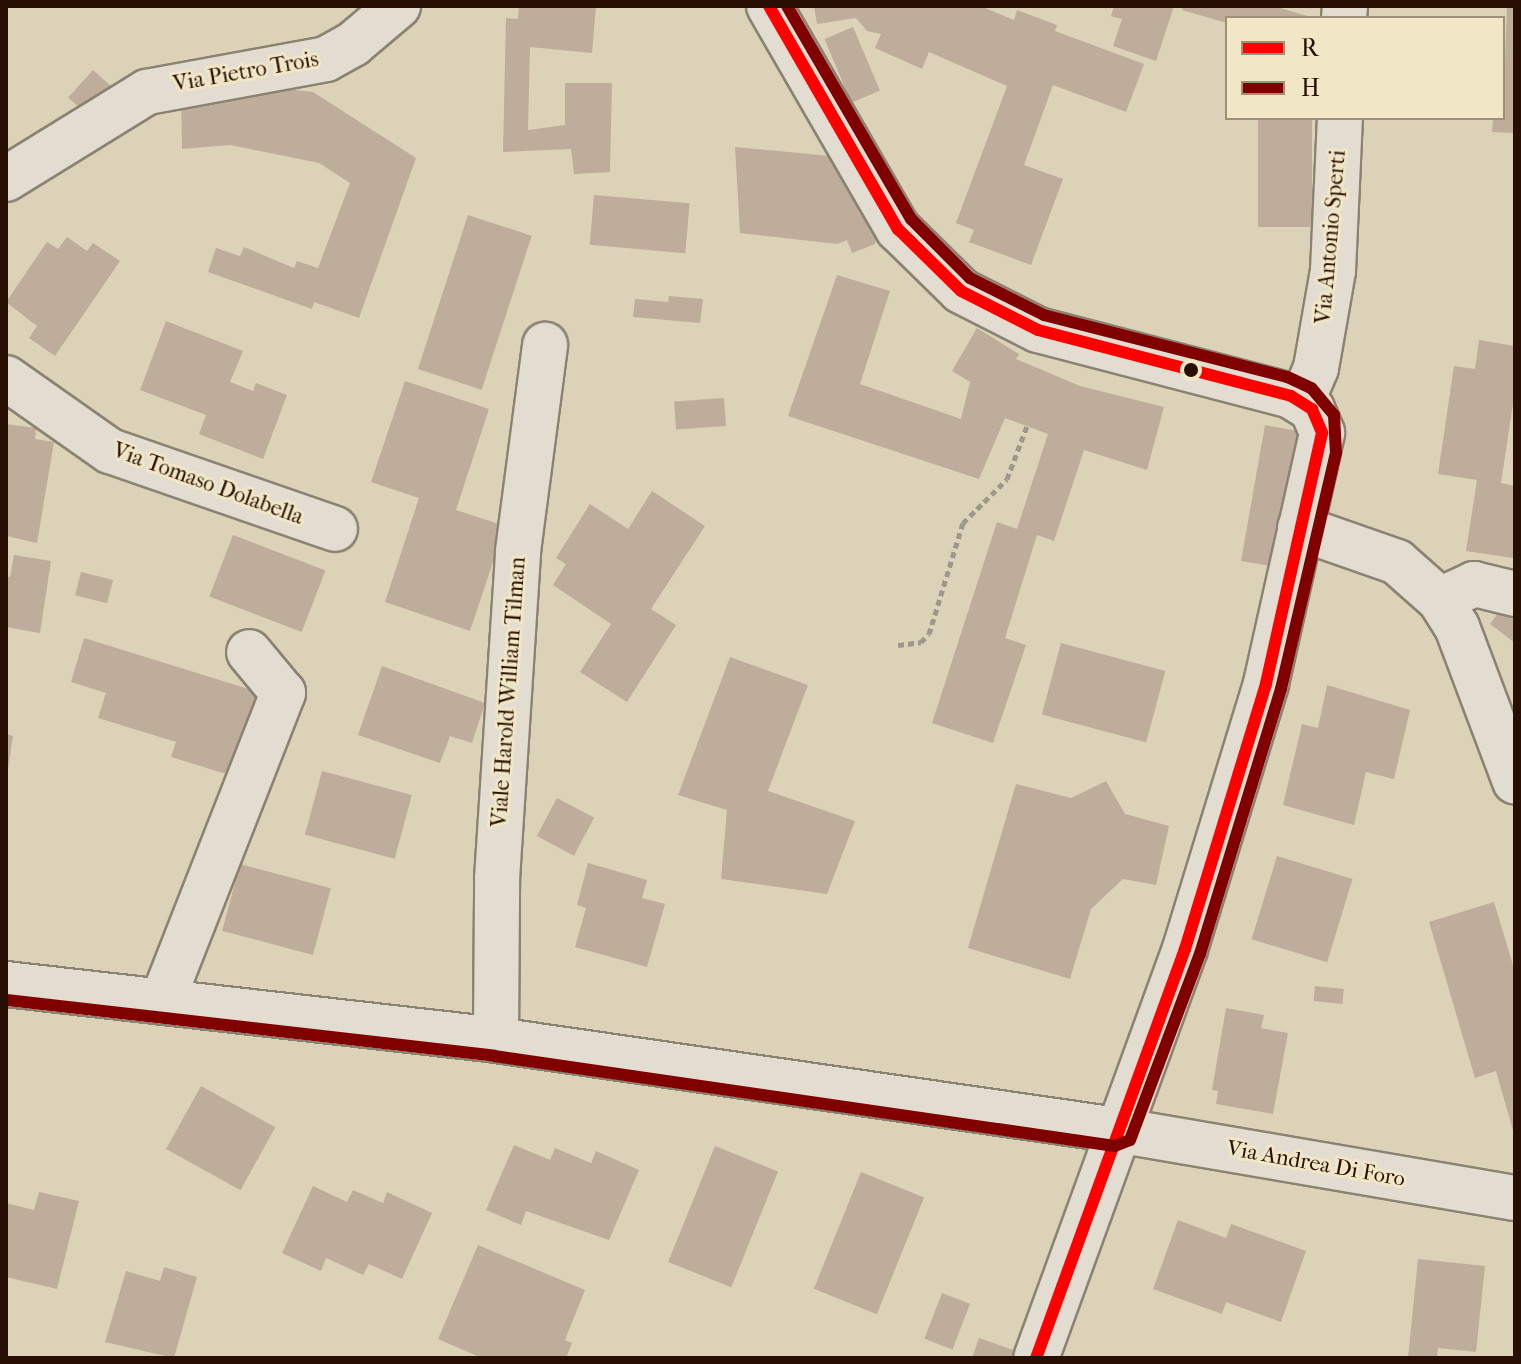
<!DOCTYPE html>
<html>
<head>
<meta charset="utf-8">
<style>
  body { margin:0 }
  #map { position:relative; width:1521px; height:1364px; overflow:hidden; background:#dbd2b7; font-family:"IM FELL French Canon",serif }
  div>[style] { position:absolute }
  .building>* { inset:0; background:#bfad9c; transform-origin:0 0 }
  .path>* { height:5px; margin-top:-2.5px; transform-origin:0; background:repeating-linear-gradient(90deg,#9e978c 0 6px,transparent 0 10px) }
  .roads { filter:drop-shadow(2px 0 #8b8372) drop-shadow(-2px 0 #8b8372) drop-shadow(0 2px #8b8372) drop-shadow(0 -2px #8b8372) }
  .street>* { height:44px; margin:-22px; padding:0 22px; transform-origin:22px; border-radius:22px; background:#e2ddd0 }
  .secondary>* { height:44px; margin:-22px; padding:0 22px; transform-origin:22px; border-radius:22px; background:#e2ddd0 }
  .bus-1>* { height:12px; margin:-6px; padding:0 6px; transform-origin:6px; border-radius:6px; background:#f00 }
  .bus-2>* { height:12px; margin:-6px; padding:0 6px; transform-origin:6px; border-radius:6px; background:#800000 }
  .dots>* { width:22px; height:22px; translate:-50% -50%; box-sizing:border-box; border:4px solid #f1e6c6; border-radius:50% }
  span { translate:-50% -50%; white-space:nowrap; text-align:center; line-height:1.15; -webkit-text-stroke:6px #f1e6c6; paint-order:stroke }
  .street-label { font-size:22px; color:#271003 }
  .frame { position:absolute; inset:0; border:8px solid #271003; pointer-events:none }
  .legend { position:absolute; left:1225px; top:16px; width:280px; height:104px; box-sizing:border-box; background:#f1e6c6; border:2px solid #a09078; margin:0; padding:10px 14px; list-style:none; font-size:24px; color:#271003 }
  .legend li { display:flex; align-items:center; gap:16px; height:40px }
  .legend b { width:40px; border:2px solid #a09078 }
</style>
</head>
<body>
<div id="map">
  <div class="building">
    <i style="clip-path:polygon(519px 6px,596px 6px,592px 53px,530px 47px,528px 130px,565px 125px,565px 83px,612px 83px,610px 172px,574px 174px,571px 149px,503px 152px,506px 18px,518px 19px)"></i>
    <i style="clip-path:polygon(814px 6px,980px 6px,1014px 20px,1017px 10px,1057px 25px,1055px 31px,1144px 64px,1126px 112px,1053px 85px,1024px 165px,1063px 179px,1031px 265px,969px 242px,974px 230px,956px 223px,1007px 86px,929px 52px,922px 69px,875px 48px,881px 34px,867px 31px,856px 18px,817px 24px)"></i>
    <i style="clip-path:polygon(1114px 6px,1174px 6px,1156px 61px,1113px 46px,1122px 19px,1111px 16px)"></i>
    <i style="clip-path:polygon(1183px 6px,1273px 6px,1311px 17px,1227px 18px,1227px 23px,1182px 10px)"></i>
    <i style="clip-path:polygon(1507px 6px,1515px 6px,1515px 133px,1492px 132px,1493px 118px,1503px 118px)"></i>
    <i style="left:853px;top:27px;width:69px;height:31px;rotate:67deg"></i>
    <i style="left:93px;top:70px;width:30px;height:37px;rotate:42deg"></i>
    <i style="clip-path:polygon(235px 83px,313px 92px,416px 158px,359px 318px,314px 302px,312px 309px,208px 272px,216px 248px,240px 256px,244px 247px,294px 268px,297px 261px,318px 268px,350px 183px,319px 163px,230px 145px,182px 149px,181px 90px)"></i>
    <i style="left:1258px;top:118px;width:54px;height:109px"></i>
    <i style="clip-path:polygon(735px 147px,841px 157px,878px 236px,875px 244px,852px 253px,847px 240px,837px 244px,740px 233px)"></i>
    <i style="left:594px;top:195px;width:96px;height:50px;rotate:5deg"></i>
    <i style="left:468px;top:215px;width:67px;height:162px;rotate:18deg"></i>
    <i style="clip-path:polygon(67px 237px,87px 251px,93px 243px,120px 261px,55px 356px,29px 338px,37px 326px,6px 302px,47px 242px,58px 249px)"></i>
    <i style="clip-path:polygon(837px 275px,890px 291px,860px 384px,961px 419px,970px 382px,952px 371px,977px 328px,1019px 354px,1016px 359px,1080px 386px,1164px 407px,1147px 470px,1084px 450px,1054px 541px,1037px 535px,1005px 638px,1026px 645px,993px 743px,932px 723px,997px 522px,1017px 529px,1048px 434px,1005px 418px,979px 479px,788px 416px)"></i>
    <i style="clip-path:polygon(669px 296px,703px 299px,700px 323px,633px 317px,635px 299px,668px 302px)"></i>
    <i style="clip-path:polygon(166px 321px,243px 351px,230px 382px,253px 391px,256px 383px,287px 395px,263px 459px,199px 434px,206px 415px,140px 390px)"></i>
    <i style="clip-path:polygon(1479px 340px,1515px 346px,1515px 391px,1501px 483px,1515px 486px,1513px 558px,1466px 551px,1477px 480px,1438px 474px,1454px 366px,1475px 369px)"></i>
    <i style="clip-path:polygon(405px 381px,489px 409px,456px 510px,505px 526px,470px 631px,385px 602px,419px 498px,371px 482px)"></i>
    <i style="left:724px;top:398px;width:28px;height:50px;rotate:86deg"></i>
    <i style="clip-path:polygon(6px 424px,36px 428px,35px 439px,54px 442px,37px 543px,7px 536px)"></i>
    <i style="left:1265px;top:425px;width:34px;height:138px;rotate:10deg"></i>
    <i style="clip-path:polygon(652px 491px,705px 526px,651px 609px,676px 625px,627px 702px,580px 672px,611px 624px,553px 585px,566px 564px,556px 558px,590px 504px,628px 529px)"></i>
    <i style="left:233px;top:535px;width:99px;height:66px;rotate:21deg"></i>
    <i style="clip-path:polygon(14px 555px,51px 561px,40px 633px,6px 627px,6px 576px,10px 577px)"></i>
    <i style="left:81px;top:572px;width:33px;height:24px;rotate:14deg"></i>
    <i style="clip-path:polygon(1501px 609px,1515px 620px,1515px 643px,1490px 624px)"></i>
    <i style="clip-path:polygon(84px 638px,265px 694px,239px 778px,171px 757px,176px 742px,98px 718px,106px 693px,71px 682px)"></i>
    <i style="left:1061px;top:643px;width:108px;height:74px;rotate:15deg"></i>
    <i style="clip-path:polygon(730px 657px,808px 685px,768px 791px,855px 821px,827px 894px,721px 879px,727px 810px,678px 795px)"></i>
    <i style="clip-path:polygon(382px 666px,485px 703px,472px 743px,450px 736px,440px 763px,358px 735px)"></i>
    <i style="clip-path:polygon(1327px 685px,1410px 710px,1394px 779px,1366px 772px,1354px 825px,1283px 805px,1302px 724px,1318px 728px)"></i>
    <i style="clip-path:polygon(6px 734px,13px 736px,8px 769px,6px 769px)"></i>
    <i style="left:322px;top:771px;width:93px;height:66px;rotate:15deg"></i>
    <i style="clip-path:polygon(1106px 781px,1125px 814px,1169px 826px,1156px 885px,1123px 879px,1091px 909px,1070px 979px,968px 948px,1016px 784px,1071px 798px)"></i>
    <i style="left:557px;top:798px;width:42px;height:43px;rotate:28deg"></i>
    <i style="left:1277px;top:856px;width:79px;height:87px;rotate:17deg"></i>
    <i style="clip-path:polygon(588px 863px,647px 880px,642px 898px,665px 904px,647px 967px,575px 947px,586px 908px,577px 905px)"></i>
    <i style="left:240px;top:864px;width:94px;height:69px;rotate:15deg"></i>
    <i style="clip-path:polygon(1494px 902px,1515px 972px,1514px 1134px,1496px 1071px,1475px 1078px,1429px 922px)"></i>
    <i style="left:1315px;top:986px;width:29px;height:15px;rotate:6deg"></i>
    <i style="clip-path:polygon(1226px 1008px,1264px 1015px,1261px 1028px,1288px 1033px,1273px 1114px,1216px 1104px,1218px 1091px,1212px 1090px)"></i>
    <i style="left:201px;top:1086px;width:85px;height:72px;rotate:29deg"></i>
    <i style="clip-path:polygon(514px 1145px,550px 1160px,555px 1148px,591px 1163px,596px 1151px,639px 1170px,609px 1240px,526px 1211px,521px 1225px,486px 1210px)"></i>
    <i style="left:715px;top:1146px;width:68px;height:125px;rotate:22deg"></i>
    <i style="left:861px;top:1172px;width:68px;height:126px;rotate:22deg"></i>
    <i style="clip-path:polygon(313px 1186px,347px 1202px,353px 1190px,383px 1203px,387px 1192px,432px 1213px,402px 1279px,369px 1264px,363px 1275px,326px 1258px,321px 1271px,282px 1253px)"></i>
    <i style="clip-path:polygon(39px 1192px,79px 1201px,57px 1289px,6px 1277px,6px 1203px,34px 1210px)"></i>
    <i style="clip-path:polygon(1178px 1220px,1226px 1238px,1231px 1224px,1306px 1251px,1281px 1322px,1226px 1302px,1222px 1314px,1153px 1289px)"></i>
    <i style="clip-path:polygon(478px 1245px,585px 1290px,565px 1340px,572px 1343px,566px 1358px,482px 1358px,438px 1339px)"></i>
    <i style="clip-path:polygon(1418px 1259px,1485px 1266px,1476px 1352px,1438px 1348px,1437px 1358px,1408px 1358px)"></i>
    <i style="clip-path:polygon(164px 1267px,197px 1277px,174px 1358px,105px 1342px,126px 1271px,160px 1281px)"></i>
    <i style="left:942px;top:1293px;width:30px;height:49px;rotate:21deg"></i>
    <i style="clip-path:polygon(979px 1338px,1016px 1351px,1013px 1358px,972px 1358px)"></i>
  </div>
  <div class="path">
    <i style="left:898px;top:645px;width:23px;rotate:-7deg"></i>
    <i style="left:921px;top:642px;width:11px;rotate:-45deg"></i>
    <i style="left:929px;top:634px;width:116px;rotate:-73deg"></i>
    <i style="left:963px;top:523px;width:62px;rotate:-45deg"></i>
    <i style="left:1007px;top:479px;width:57px;rotate:-69.3deg"></i>
  </div>
  <div class="roads">
    <div class="street">
      <i style="left:1344px;top:18px;width:12px;rotate:-85deg"></i>
      <i style="left:6px;top:378px;width:127px;rotate:35.1deg"></i>
      <i style="left:110px;top:451px;width:238px;rotate:19.1deg"></i>
      <i style="left:1302px;top:401px;width:36px;rotate:-67deg"></i>
      <i style="left:1316px;top:368px;width:98px;rotate:-80.1deg"></i>
      <i style="left:1333px;top:271px;width:153px;rotate:-87.4deg"></i>
      <i style="left:1300px;top:528px;width:103px;rotate:19.3deg"></i>
      <i style="left:1397px;top:562px;width:57px;rotate:41.5deg"></i>
      <i style="left:1440px;top:600px;width:32px;rotate:58deg"></i>
      <i style="left:1457px;top:627px;width:165px;rotate:69.4deg"></i>
      <i style="left:1440px;top:600px;width:38px;rotate:-25deg"></i>
      <i style="left:1474px;top:584px;width:42px;rotate:13.7deg"></i>
      <i style="left:163px;top:999px;width:329px;rotate:-68.6deg"></i>
      <i style="left:283px;top:693px;width:53px;rotate:-129.7deg"></i>
      <i style="left:496px;top:1040px;width:161px;rotate:-89.6deg"></i>
      <i style="left:497px;top:879px;width:329px;rotate:-86.3deg"></i>
      <i style="left:518px;top:551px;width:208px;rotate:-82.5deg"></i>
      <i style="left:1117px;top:1130px;width:404px;rotate:9.7deg"></i>
    </div>
    <div class="secondary">
      <i style="left:769px;top:6px;width:258px;rotate:60deg"></i>
      <i style="left:898px;top:229px;width:88px;rotate:44.5deg"></i>
      <i style="left:961px;top:291px;width:86px;rotate:26.9deg"></i>
      <i style="left:1038px;top:330px;width:261px;rotate:14.6deg"></i>
      <i style="left:1291px;top:396px;width:25px;rotate:32deg"></i>
      <i style="left:1312px;top:409px;width:26px;rotate:67deg"></i>
      <i style="left:1322px;top:433px;width:257px;rotate:102.6deg"></i>
      <i style="left:1266px;top:684px;width:277px;rotate:107deg"></i>
      <i style="left:1185px;top:949px;width:435px;rotate:110deg"></i>
      <i style="left:6px;top:179px;width:166px;rotate:-31.7deg"></i>
      <i style="left:147px;top:92px;width:182px;rotate:-10.4deg"></i>
      <i style="left:326px;top:59px;width:31px;rotate:-29deg"></i>
      <i style="left:353px;top:44px;width:59px;rotate:-40.2deg"></i>
      <i style="left:6px;top:984px;width:493px;rotate:6.5deg"></i>
      <i style="left:496px;top:1040px;width:627px;rotate:8.25deg"></i>
    </div>
  </div>
  <div class="bus-1">
    <i style="left:769px;top:6px;width:258px;rotate:60deg"></i>
    <i style="left:898px;top:229px;width:88px;rotate:44.5deg"></i>
    <i style="left:961px;top:291px;width:86px;rotate:26.9deg"></i>
    <i style="left:1038px;top:330px;width:261px;rotate:14.6deg"></i>
    <i style="left:1291px;top:396px;width:25px;rotate:32deg"></i>
    <i style="left:1312px;top:409px;width:26px;rotate:67deg"></i>
    <i style="left:1322px;top:433px;width:257px;rotate:102.6deg"></i>
    <i style="left:1266px;top:684px;width:277px;rotate:107deg"></i>
    <i style="left:1185px;top:949px;width:435px;rotate:110deg"></i>
  </div>
  <div class="bus-2">
    <i style="left:6px;top:1000px;width:491px;rotate:6.5deg"></i>
    <i style="left:494px;top:1056px;width:627px;rotate:8.25deg"></i>
    <i style="left:1115px;top:1146px;width:16px;rotate:-22deg"></i>
    <i style="left:1130px;top:1140px;width:199px;rotate:-69.4deg"></i>
    <i style="left:1200px;top:954px;width:277px;rotate:-73deg"></i>
    <i style="left:1281px;top:689px;width:242px;rotate:-76.9deg"></i>
    <i style="left:1336px;top:453px;width:38px;rotate:-93deg"></i>
    <i style="left:1334px;top:415px;width:35px;rotate:-130deg"></i>
    <i style="left:1311px;top:388px;width:26px;rotate:-155deg"></i>
    <i style="left:1287px;top:377px;width:251px;rotate:-165.7deg"></i>
    <i style="left:1044px;top:315px;width:83px;rotate:-153.4deg"></i>
    <i style="left:970px;top:278px;width:83px;rotate:-135deg"></i>
    <i style="left:911px;top:219px;width:246px;rotate:-120.2deg"></i>
  </div>
  <div class="dots">
    <i style="left:1191px;top:370px;background:#271003"></i>
  </div>
  <div class="street-label">
    <span style="left:246px;top:72px;rotate:-10deg">Via Pietro Trois</span>
    <span style="left:1331px;top:237px;rotate:-85deg">Via Antonio Sperti</span>
    <span style="left:208px;top:484px;rotate:20deg">Via Tomaso Dolabella</span>
    <span style="left:509px;top:692px;rotate:-86deg">Viale Harold William Tilman</span>
    <span style="left:1316px;top:1164px;rotate:10deg">Via Andrea Di Foro</span>
  </div>
  <div class="frame"></div>
  <ul class="legend">
  <li><b style="height:10px;background:#f00"></b>R</li>
  <li><b style="height:10px;background:#800000"></b>H</li>
  </ul>
</div>
</body>
</html>
